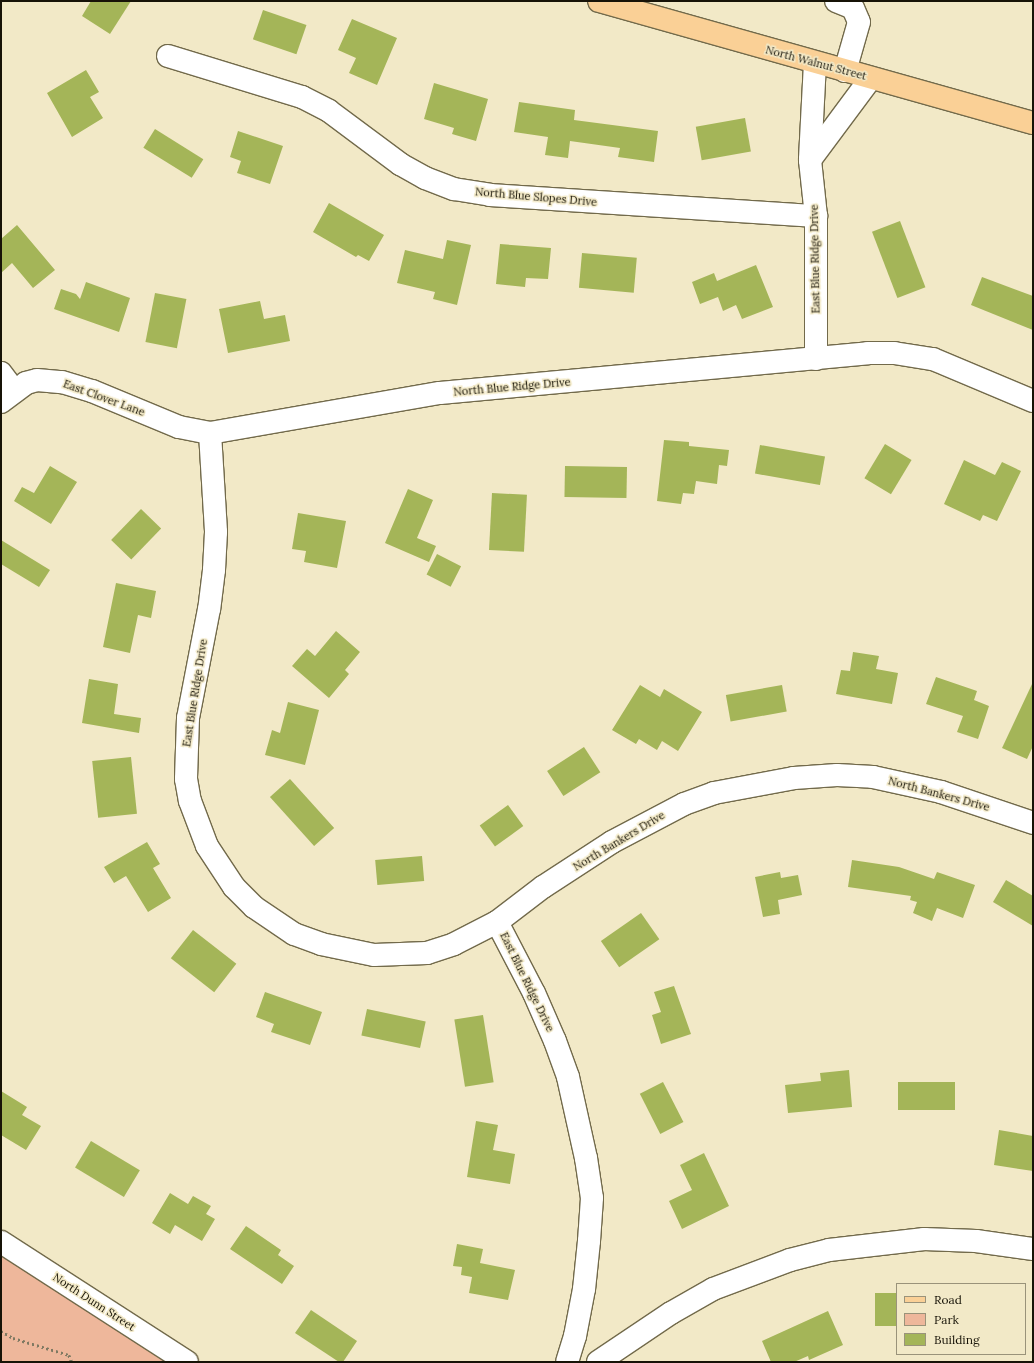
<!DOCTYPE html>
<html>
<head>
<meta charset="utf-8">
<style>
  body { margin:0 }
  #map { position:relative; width:1034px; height:1363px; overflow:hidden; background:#f2e9c7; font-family:Lora,serif }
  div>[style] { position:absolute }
  .green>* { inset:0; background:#eeb79b }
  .building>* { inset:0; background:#a4b558; transform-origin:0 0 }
  .path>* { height:2.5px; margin-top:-1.25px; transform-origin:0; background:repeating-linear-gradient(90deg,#7f7962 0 2px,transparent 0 5px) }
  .roads { filter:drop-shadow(1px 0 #726a4b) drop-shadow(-1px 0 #726a4b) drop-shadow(0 1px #726a4b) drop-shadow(0 -1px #726a4b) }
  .minor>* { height:22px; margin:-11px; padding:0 11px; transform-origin:11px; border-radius:11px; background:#fff }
  .major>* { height:22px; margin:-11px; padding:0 11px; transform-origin:11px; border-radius:11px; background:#fad096 }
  span { translate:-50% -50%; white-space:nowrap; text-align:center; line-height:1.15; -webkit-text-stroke:3px #f2e9c7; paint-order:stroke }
  .street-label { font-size:11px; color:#171307 }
  .frame { position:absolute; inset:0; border:2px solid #171307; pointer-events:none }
  .legend { position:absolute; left:896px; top:1283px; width:130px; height:72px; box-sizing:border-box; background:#f2e9c7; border:1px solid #9a937a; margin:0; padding:5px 7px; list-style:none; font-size:12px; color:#171307 }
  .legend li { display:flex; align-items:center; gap:8px; height:20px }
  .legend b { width:20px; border:1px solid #9a937a }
</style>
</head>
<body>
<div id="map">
  <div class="green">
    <i style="clip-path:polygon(1px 1241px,188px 1362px,1px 1362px)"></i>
  </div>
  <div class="building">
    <i style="clip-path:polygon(91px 1px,131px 1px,110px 34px,82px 16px)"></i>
    <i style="left:263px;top:10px;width:46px;height:31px;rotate:19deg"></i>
    <i style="clip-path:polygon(352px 19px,397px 38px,377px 85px,349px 73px,356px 58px,338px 50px)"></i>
    <i style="clip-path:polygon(86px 70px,99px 92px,90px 97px,103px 118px,72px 137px,47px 93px)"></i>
    <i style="clip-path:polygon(434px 83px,488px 99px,476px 141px,452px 134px,454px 128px,424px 119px)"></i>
    <i style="clip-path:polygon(519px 102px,575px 110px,574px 120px,658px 131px,654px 162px,618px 157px,620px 148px,570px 141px,568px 158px,545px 155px,548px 137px,514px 132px)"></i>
    <i style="left:745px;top:118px;width:34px;height:50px;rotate:80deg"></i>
    <i style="left:155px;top:129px;width:57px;height:22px;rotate:32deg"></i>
    <i style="clip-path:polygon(238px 131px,283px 146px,270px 184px,237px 173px,241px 161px,230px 157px)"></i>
    <i style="clip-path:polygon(329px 203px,384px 235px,369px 261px,358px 255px,356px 257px,313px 232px)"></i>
    <i style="left:900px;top:221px;width:71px;height:30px;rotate:69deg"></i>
    <i style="clip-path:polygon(17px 225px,55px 270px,33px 288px,12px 263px,1px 273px,1px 239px)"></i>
    <i style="clip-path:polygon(447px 240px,471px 245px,457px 305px,433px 299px,435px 292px,397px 283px,405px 250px,443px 259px)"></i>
    <i style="clip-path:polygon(500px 244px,551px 248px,548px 279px,526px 278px,525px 287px,496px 284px)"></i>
    <i style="left:582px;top:253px;width:55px;height:35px;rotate:5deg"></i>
    <i style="clip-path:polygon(756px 265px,773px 307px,742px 319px,736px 305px,723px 311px,718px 297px,700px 304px,692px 282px,714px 273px,717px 281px)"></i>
    <i style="clip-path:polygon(982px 277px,1033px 296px,1033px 330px,971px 305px)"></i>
    <i style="clip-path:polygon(86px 282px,130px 298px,119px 332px,54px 309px,61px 289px,76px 294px,80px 299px)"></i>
    <i style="left:155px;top:293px;width:32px;height:50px;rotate:11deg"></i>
    <i style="clip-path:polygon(260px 301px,264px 319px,285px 315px,290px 341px,228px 353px,219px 309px)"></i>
    <i style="clip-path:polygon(664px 440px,689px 442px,689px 446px,729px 450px,727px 466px,719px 465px,717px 484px,696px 481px,694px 494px,683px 493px,681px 504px,657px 501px)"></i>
    <i style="left:885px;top:444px;width:31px;height:40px;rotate:31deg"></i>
    <i style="left:760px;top:445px;width:66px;height:29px;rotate:10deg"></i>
    <i style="clip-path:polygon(964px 460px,995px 475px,1002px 462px,1021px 471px,997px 521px,983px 515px,980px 521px,944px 504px)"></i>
    <i style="clip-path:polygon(50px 466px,77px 482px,51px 524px,14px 501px,22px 487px,34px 493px)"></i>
    <i style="left:565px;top:466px;width:62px;height:31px;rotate:1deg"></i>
    <i style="clip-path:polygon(408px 489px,433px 500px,417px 538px,436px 546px,429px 562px,385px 543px)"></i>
    <i style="left:492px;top:493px;width:35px;height:57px;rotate:3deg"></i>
    <i style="left:141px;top:509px;width:28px;height:43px;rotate:44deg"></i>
    <i style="clip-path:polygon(298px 513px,346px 521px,337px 568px,304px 562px,306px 551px,292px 549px)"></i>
    <i style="clip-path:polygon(1px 540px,50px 570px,39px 587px,1px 564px)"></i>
    <i style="left:437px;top:554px;width:27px;height:23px;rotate:27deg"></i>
    <i style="clip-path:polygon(116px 583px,156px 591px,151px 618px,138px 615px,130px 653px,103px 647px)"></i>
    <i style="clip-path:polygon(336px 631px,360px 652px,345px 670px,349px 674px,329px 698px,292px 666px,307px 649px,315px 656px)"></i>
    <i style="clip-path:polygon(853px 652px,879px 656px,876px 669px,898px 673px,892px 704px,836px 694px,841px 670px,850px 671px)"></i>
    <i style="clip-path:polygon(936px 677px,977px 691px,974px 700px,989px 706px,978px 739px,957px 732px,963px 716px,926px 704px)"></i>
    <i style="clip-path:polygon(89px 679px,118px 684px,114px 714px,141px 718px,139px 733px,82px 723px)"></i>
    <i style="clip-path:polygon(1033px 682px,1033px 746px,1027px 759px,1002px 748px)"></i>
    <i style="clip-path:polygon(640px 685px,660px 697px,664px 689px,702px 712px,678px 751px,662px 741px,657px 750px,639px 739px,636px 744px,612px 730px)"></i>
    <i style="left:782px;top:685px;width:27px;height:57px;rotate:80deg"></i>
    <i style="clip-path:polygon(288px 702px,319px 710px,305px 765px,265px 755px,272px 730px,280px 733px)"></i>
    <i style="left:584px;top:747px;width:30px;height:44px;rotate:57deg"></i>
    <i style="left:131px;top:757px;width:57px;height:39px;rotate:84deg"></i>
    <i style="left:290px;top:779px;width:66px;height:27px;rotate:48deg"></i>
    <i style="left:508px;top:805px;width:26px;height:35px;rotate:54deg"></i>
    <i style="clip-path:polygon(147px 842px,160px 864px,153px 868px,171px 898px,148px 912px,126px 876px,114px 883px,104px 867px)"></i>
    <i style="left:422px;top:856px;width:25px;height:47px;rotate:85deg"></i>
    <i style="clip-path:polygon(852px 860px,899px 867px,934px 879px,937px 872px,975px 885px,963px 918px,937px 908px,932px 921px,913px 913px,917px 902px,910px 900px,911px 896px,848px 887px)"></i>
    <i style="clip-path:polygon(780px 872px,781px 878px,798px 875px,802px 895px,778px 900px,780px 914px,763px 917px,755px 877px)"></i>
    <i style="clip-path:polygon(1006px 880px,1033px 896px,1033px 926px,993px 902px)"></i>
    <i style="left:641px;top:913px;width:32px;height:49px;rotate:55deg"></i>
    <i style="left:193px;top:930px;width:55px;height:36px;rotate:38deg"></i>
    <i style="clip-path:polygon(674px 986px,691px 1034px,661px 1044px,652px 1015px,661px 1012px,654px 992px)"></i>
    <i style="clip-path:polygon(265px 992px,322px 1012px,310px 1045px,271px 1032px,274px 1024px,256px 1017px)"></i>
    <i style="left:367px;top:1009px;width:60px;height:27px;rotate:12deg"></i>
    <i style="left:483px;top:1015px;width:68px;height:29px;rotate:81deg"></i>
    <i style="clip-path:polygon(849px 1070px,852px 1107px,788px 1113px,785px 1085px,821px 1081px,820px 1073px)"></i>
    <i style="left:663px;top:1082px;width:45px;height:26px;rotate:63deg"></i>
    <i style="left:955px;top:1082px;width:28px;height:57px;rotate:90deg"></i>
    <i style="clip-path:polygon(1px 1091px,27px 1107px,22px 1115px,41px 1126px,26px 1150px,1px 1135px)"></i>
    <i style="clip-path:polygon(476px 1121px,498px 1125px,493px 1150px,515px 1154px,510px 1184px,467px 1177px)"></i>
    <i style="clip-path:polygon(999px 1130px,1033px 1136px,1033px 1171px,994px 1165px)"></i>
    <i style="left:91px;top:1141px;width:57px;height:31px;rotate:31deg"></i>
    <i style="clip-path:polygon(704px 1153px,729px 1206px,682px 1229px,669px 1201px,692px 1190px,680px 1165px)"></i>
    <i style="clip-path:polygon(170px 1193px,188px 1204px,193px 1196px,211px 1206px,206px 1214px,215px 1219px,202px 1241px,175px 1225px,170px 1234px,152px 1223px)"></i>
    <i style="clip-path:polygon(246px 1226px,281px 1250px,278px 1255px,294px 1266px,282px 1284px,230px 1249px)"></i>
    <i style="clip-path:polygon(457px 1244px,483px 1249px,480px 1263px,515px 1270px,508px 1300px,469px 1293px,472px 1277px,461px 1275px,462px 1267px,453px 1266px)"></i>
    <i style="left:897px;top:1293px;width:33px;height:22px;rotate:90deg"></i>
    <i style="clip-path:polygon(311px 1310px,357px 1341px,343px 1362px,339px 1362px,295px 1333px)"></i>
    <i style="clip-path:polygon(828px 1311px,843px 1345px,809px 1360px,808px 1356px,794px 1362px,771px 1362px,762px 1341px)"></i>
  </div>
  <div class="path">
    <i style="left:1px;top:1331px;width:14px;rotate:30deg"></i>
    <i style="left:13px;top:1338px;width:59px;rotate:16.9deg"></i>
    <i style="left:69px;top:1355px;width:8px;rotate:67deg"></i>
  </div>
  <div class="roads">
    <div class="minor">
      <i style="left:836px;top:1px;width:18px;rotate:22deg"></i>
      <i style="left:853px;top:8px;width:15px;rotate:67deg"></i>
      <i style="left:859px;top:22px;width:51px;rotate:105.9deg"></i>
      <i style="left:168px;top:56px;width:140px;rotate:17deg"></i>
      <i style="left:302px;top:97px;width:30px;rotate:27deg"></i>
      <i style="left:329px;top:111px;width:89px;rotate:36.7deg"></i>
      <i style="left:400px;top:164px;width:29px;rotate:29deg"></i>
      <i style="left:425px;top:178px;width:31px;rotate:21deg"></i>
      <i style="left:454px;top:189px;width:36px;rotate:9deg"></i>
      <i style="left:490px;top:195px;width:327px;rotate:3.7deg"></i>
      <i style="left:815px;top:63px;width:97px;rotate:93deg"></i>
      <i style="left:810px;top:160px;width:56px;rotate:83.9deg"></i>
      <i style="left:816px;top:216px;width:143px;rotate:90deg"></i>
      <i style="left:810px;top:160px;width:102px;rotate:-53.4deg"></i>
      <i style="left:1px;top:373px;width:21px;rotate:53deg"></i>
      <i style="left:1px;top:402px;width:31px;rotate:-37deg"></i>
      <i style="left:26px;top:383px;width:11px;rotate:-15deg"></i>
      <i style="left:37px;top:380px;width:25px;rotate:5deg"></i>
      <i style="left:62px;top:382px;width:31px;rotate:17deg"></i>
      <i style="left:92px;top:391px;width:94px;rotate:22.5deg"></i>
      <i style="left:179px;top:427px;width:32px;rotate:11deg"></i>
      <i style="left:210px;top:433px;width:233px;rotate:-9.9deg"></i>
      <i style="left:440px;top:393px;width:430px;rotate:-5.3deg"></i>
      <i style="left:868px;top:353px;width:26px"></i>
      <i style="left:894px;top:353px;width:39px;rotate:9deg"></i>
      <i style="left:933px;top:359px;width:108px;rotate:22.8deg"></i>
      <i style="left:210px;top:433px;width:99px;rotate:86.5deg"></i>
      <i style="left:216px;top:532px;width:38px;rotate:93deg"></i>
      <i style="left:214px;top:570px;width:39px;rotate:97deg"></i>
      <i style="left:209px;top:609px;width:111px;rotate:100.9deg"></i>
      <i style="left:188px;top:718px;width:61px;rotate:91.9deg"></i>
      <i style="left:186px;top:779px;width:22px;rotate:80deg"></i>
      <i style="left:190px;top:801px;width:48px;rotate:69.3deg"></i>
      <i style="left:207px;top:846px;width:49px;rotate:56.6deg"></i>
      <i style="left:234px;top:887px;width:28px;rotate:45deg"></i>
      <i style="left:254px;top:907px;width:48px;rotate:34deg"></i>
      <i style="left:294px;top:934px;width:29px;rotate:20deg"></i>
      <i style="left:321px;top:944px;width:54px;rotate:11.7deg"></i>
      <i style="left:374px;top:955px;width:53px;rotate:-2.2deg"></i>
      <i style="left:427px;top:953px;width:28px;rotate:-18deg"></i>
      <i style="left:454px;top:944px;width:48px;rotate:-27.1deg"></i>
      <i style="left:497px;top:922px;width:58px;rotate:-37.3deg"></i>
      <i style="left:543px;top:887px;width:82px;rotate:-33.1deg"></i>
      <i style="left:612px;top:842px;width:81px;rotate:-27.8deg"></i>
      <i style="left:684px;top:804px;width:32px;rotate:-20deg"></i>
      <i style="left:714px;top:793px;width:81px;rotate:-10.6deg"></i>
      <i style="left:794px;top:778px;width:43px;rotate:-4deg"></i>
      <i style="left:837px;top:775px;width:36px;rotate:3deg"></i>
      <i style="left:873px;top:777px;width:70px;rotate:12.4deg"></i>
      <i style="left:941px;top:792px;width:97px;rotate:18.6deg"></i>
      <i style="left:497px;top:922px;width:80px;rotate:62.5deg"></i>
      <i style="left:534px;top:993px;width:52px;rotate:66.4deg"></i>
      <i style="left:555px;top:1041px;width:38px;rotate:70deg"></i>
      <i style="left:568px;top:1077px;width:83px;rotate:77.5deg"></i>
      <i style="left:586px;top:1158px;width:40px;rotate:81.5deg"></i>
      <i style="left:592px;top:1198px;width:43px;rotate:94deg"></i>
      <i style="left:589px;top:1241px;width:48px;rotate:95.9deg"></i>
      <i style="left:584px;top:1289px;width:48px;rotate:100.8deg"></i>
      <i style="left:575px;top:1336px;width:27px;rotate:107deg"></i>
      <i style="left:1px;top:1242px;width:221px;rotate:32.8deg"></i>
      <i style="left:598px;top:1362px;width:88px;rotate:-33.9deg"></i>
      <i style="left:671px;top:1313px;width:48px;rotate:-29.7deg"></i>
      <i style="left:713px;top:1289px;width:82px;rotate:-20.6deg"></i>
      <i style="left:790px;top:1260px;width:40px;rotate:-14.4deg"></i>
      <i style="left:829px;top:1250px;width:96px;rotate:-6.6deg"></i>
      <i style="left:924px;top:1239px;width:52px;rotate:2.2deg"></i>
      <i style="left:976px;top:1241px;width:58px;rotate:8deg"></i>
    </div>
    <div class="major">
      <i style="left:599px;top:1px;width:451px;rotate:15.7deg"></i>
    </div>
  </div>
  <div class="street-label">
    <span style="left:816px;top:63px;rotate:15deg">North Walnut Street</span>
    <span style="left:536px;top:197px;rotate:5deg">North Blue Slopes Drive</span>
    <span style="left:815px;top:259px;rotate:-91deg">East Blue Ridge Drive</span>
    <span style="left:512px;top:387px;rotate:-5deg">North Blue Ridge Drive</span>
    <span style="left:104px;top:398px;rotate:20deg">East Clover Lane</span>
    <span style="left:195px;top:693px;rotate:-81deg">East Blue Ridge Drive</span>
    <span style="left:939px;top:794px;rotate:15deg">North Bankers Drive</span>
    <span style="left:619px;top:841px;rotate:-31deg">North Bankers Drive</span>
    <span style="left:527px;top:982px;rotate:64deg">East Blue Ridge Drive</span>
    <span style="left:94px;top:1302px;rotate:33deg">North Dunn Street</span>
  </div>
  <div class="frame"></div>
  <ul class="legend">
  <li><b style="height:5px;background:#fad096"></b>Road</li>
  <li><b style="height:11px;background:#eeb79b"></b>Park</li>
  <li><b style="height:11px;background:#a4b558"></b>Building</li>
  </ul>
</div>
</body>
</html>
